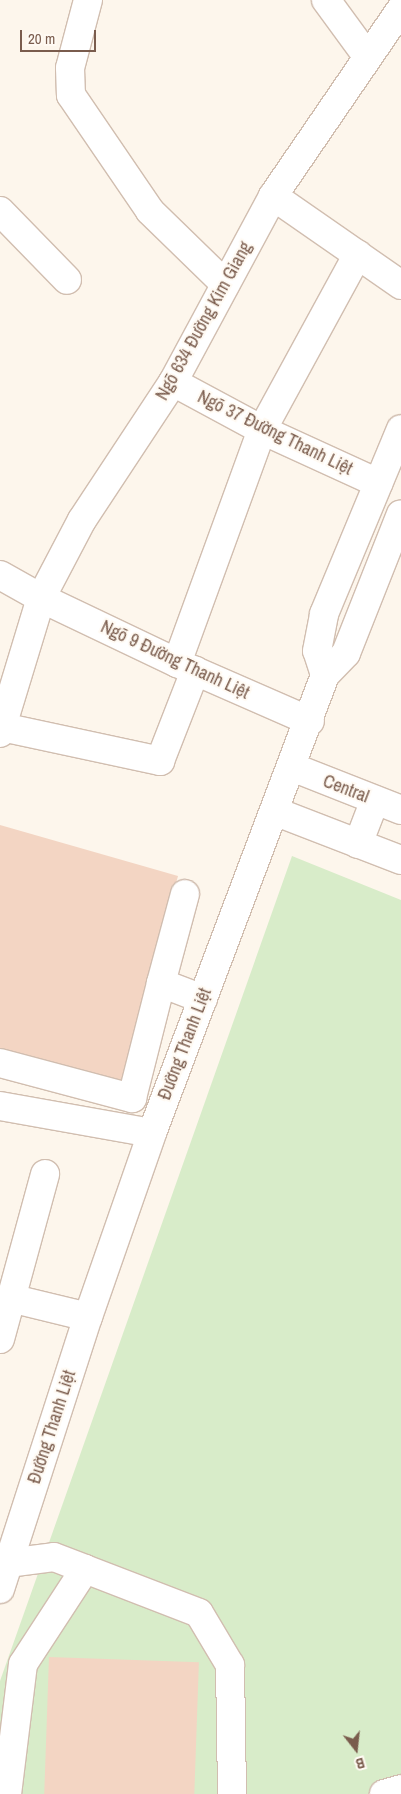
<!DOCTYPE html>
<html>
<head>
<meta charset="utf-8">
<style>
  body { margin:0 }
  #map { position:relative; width:401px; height:1794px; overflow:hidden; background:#fdf6ec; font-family:"Archivo Narrow",sans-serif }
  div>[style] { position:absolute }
  .green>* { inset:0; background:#d8ecc9 }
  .building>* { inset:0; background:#f3d5c3; transform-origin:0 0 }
  .roads { filter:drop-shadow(1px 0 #d1beb0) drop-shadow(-1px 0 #d1beb0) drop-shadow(0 1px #d1beb0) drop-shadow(0 -1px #d1beb0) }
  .minor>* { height:28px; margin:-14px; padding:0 14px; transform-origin:14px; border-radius:14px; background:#fff }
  span { translate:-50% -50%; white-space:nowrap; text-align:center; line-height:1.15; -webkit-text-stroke:4px #fffaf3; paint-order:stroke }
  .street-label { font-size:18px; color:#7a5c4d }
  .north { position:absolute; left:331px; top:1724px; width:50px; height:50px; -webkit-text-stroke:4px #fffaf3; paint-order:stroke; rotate:164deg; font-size:14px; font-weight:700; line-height:20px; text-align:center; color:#7a5c4d }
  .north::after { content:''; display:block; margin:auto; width:18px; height:22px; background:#7a5c4d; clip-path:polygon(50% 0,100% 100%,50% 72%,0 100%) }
  .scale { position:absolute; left:20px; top:30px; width:76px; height:22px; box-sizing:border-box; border:2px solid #7a5c4d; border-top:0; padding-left:6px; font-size:15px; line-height:18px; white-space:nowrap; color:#7a5c4d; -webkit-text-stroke:4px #fffaf3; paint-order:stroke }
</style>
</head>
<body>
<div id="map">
  <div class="green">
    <i style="clip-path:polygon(292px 856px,401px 900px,401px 1794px,0 1794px,0 1681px)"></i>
  </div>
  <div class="building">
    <i style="clip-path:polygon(0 825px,178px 876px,121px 1080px,0 1050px)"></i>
    <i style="left:49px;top:1657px;width:150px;height:137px;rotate:2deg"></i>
  </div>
  <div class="roads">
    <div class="minor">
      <i style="left:88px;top:0;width:70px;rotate:104.8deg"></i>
      <i style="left:70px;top:68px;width:27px;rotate:88deg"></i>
      <i style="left:71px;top:95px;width:140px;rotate:55.7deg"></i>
      <i style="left:150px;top:211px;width:105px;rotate:44.2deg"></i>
      <i style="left:326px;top:0;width:69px;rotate:53.8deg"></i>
      <i style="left:273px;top:196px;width:156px;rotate:34.8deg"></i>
      <i style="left:0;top:211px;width:96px;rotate:45.8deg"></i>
      <i style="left:173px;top:382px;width:101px;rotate:28.3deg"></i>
      <i style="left:262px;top:430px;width:128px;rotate:24.6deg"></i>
      <i style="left:0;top:575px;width:47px;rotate:29.3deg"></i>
      <i style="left:41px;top:598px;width:151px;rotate:25.5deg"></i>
      <i style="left:177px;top:663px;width:145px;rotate:23.6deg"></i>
      <i style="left:177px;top:663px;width:248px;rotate:-70deg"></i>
      <i style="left:262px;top:430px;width:200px;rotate:-61.4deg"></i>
      <i style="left:325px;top:675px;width:25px;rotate:-108deg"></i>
      <i style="left:317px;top:651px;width:38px;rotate:-79deg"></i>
      <i style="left:324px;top:614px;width:200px;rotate:-67.4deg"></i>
      <i style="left:2px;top:727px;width:162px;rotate:12.1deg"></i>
      <i style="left:160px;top:761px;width:97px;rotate:-68.7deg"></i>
      <i style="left:0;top:733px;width:141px;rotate:-73.1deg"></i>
      <i style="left:41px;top:598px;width:88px;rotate:-62.3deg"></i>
      <i style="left:82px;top:520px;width:165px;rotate:-56.6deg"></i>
      <i style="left:173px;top:382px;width:211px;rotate:-61.7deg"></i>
      <i style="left:273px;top:196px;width:227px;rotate:-55.6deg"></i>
      <i style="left:292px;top:767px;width:117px;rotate:21.5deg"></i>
      <i style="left:274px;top:811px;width:136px;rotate:21.1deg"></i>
      <i style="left:358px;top:844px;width:47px;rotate:-68.9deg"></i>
      <i style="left:161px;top:983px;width:92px;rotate:-74.9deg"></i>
      <i style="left:0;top:1063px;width:137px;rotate:14.9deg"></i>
      <i style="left:132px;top:1098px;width:119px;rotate:-75.8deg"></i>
      <i style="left:161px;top:983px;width:45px;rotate:20.9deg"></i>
      <i style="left:0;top:1106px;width:154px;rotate:10.1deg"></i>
      <i style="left:10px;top:1298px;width:80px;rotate:13.7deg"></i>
      <i style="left:0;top:1339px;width:171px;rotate:-74.7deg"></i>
      <i style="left:0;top:1564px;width:54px;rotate:-7.4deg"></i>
      <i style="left:54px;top:1557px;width:33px;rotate:21deg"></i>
      <i style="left:85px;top:1569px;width:113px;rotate:123.1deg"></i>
      <i style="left:23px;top:1664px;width:131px;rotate:97deg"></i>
      <i style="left:85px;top:1569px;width:122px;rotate:21.1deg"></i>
      <i style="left:199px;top:1613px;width:61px;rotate:59.2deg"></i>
      <i style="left:230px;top:1665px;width:129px;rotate:89.1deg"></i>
      <i style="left:0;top:1589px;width:286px;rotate:-72.1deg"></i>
      <i style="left:88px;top:1317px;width:195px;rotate:-70.8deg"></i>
      <i style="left:152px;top:1133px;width:490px;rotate:-69.3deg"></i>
      <i style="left:325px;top:675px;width:30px;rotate:-46deg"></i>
      <i style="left:346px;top:653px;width:149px;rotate:-68.4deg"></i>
      <i style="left:384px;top:1794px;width:18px;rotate:-16deg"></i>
    </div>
  </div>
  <div class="street-label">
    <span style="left:204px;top:321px;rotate:-61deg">Ngõ 634 Đường Kim Giang</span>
    <span style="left:275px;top:433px;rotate:26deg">Ngõ 37 Đường Thanh Liệt</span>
    <span style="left:175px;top:660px;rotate:25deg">Ngõ 9 Đường Thanh Liệt</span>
    <span style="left:346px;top:789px;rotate:21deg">Central</span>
    <span style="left:185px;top:1044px;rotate:-69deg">Đường Thanh Liệt</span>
    <span style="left:52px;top:1427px;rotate:-72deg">Đường Thanh Liệt</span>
  </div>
  <div class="north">B</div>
  <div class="scale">20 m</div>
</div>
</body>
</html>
